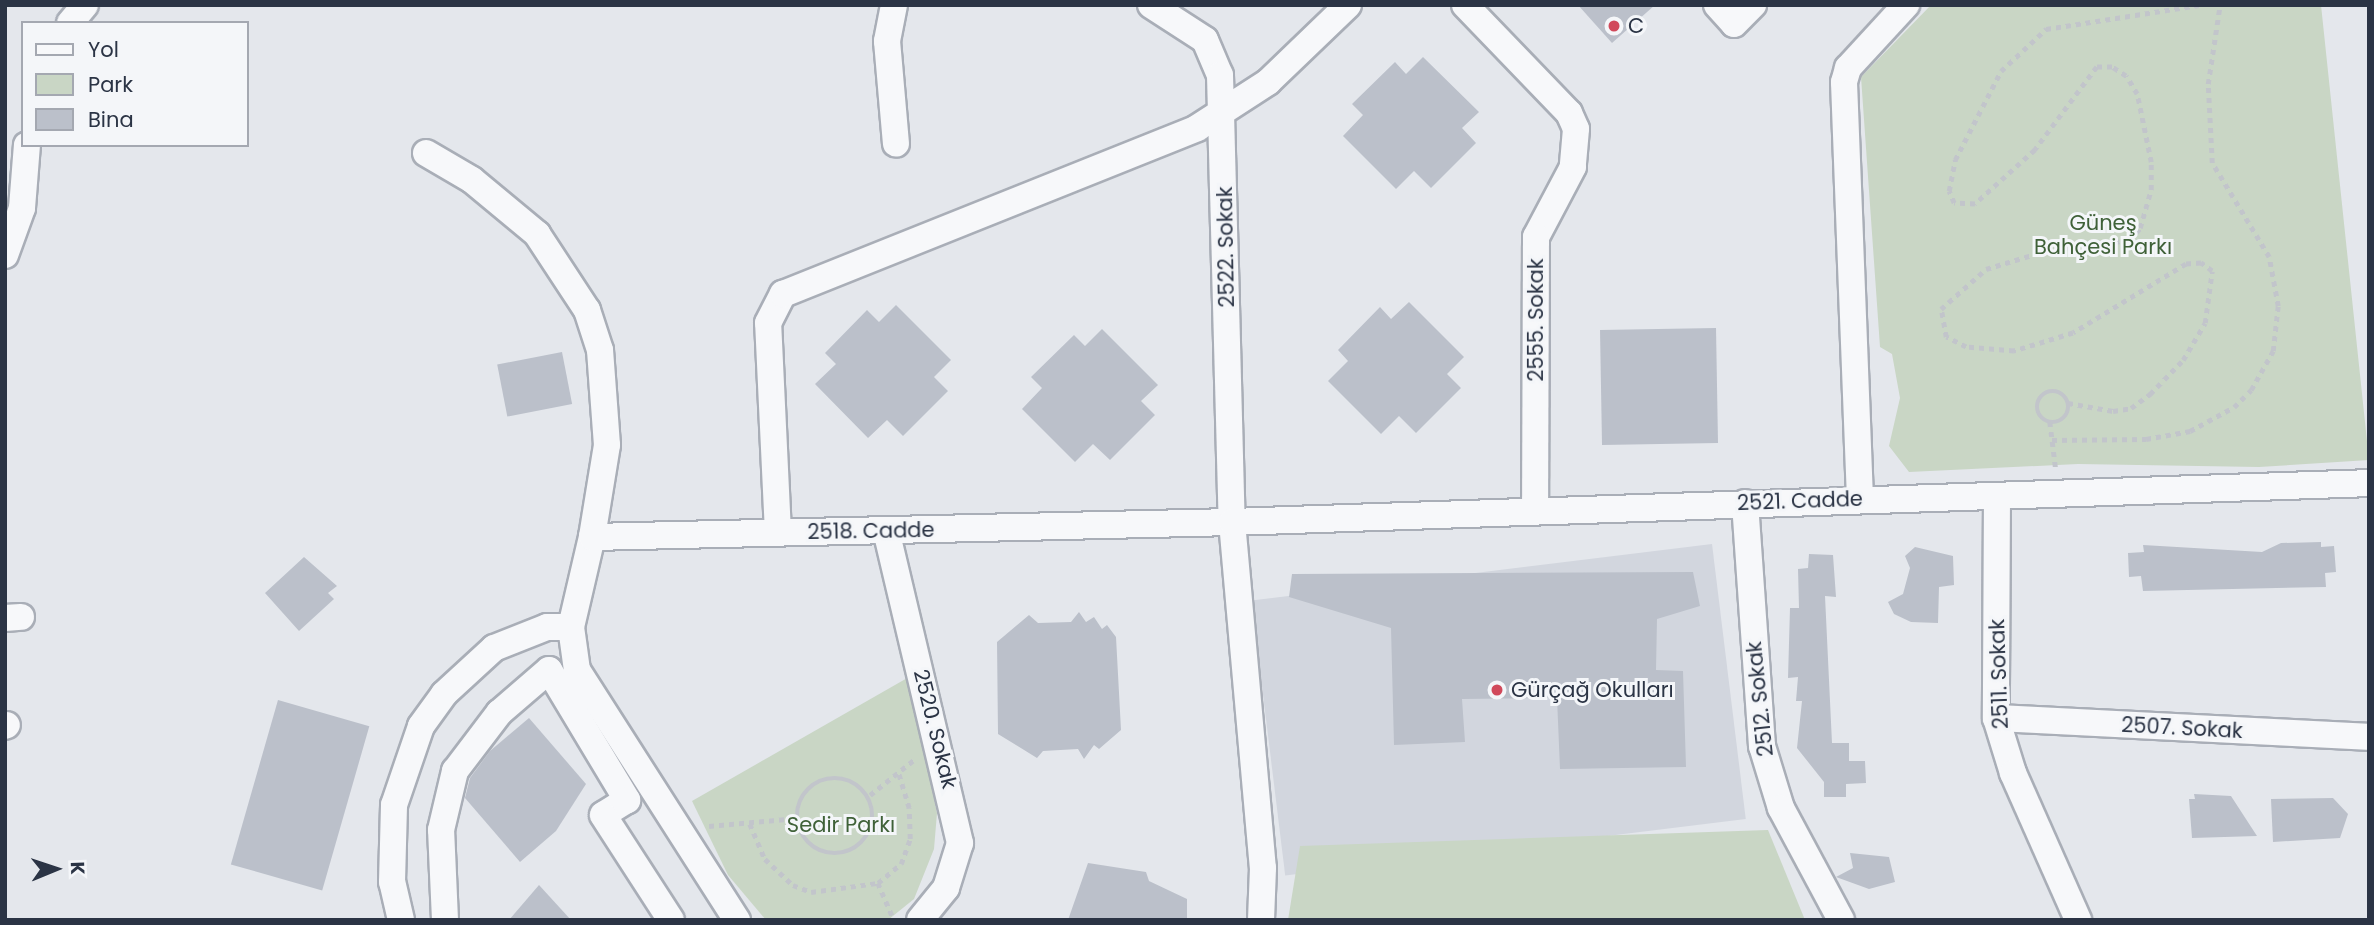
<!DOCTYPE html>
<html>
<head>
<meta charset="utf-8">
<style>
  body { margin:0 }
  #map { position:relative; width:2374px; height:925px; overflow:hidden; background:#e4e7ec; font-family:Poppins,sans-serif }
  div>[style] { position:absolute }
  .built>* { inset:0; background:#d2d6de; transform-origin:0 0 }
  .green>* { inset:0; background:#c9d6c5 }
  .building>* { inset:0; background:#bbc0ca; transform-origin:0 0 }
  .path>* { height:4.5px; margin-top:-2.25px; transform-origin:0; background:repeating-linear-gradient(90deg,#c2c5cb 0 5px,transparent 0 10px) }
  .path>.ring { margin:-2.25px; padding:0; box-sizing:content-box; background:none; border:4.5px solid #c2c5cb; border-radius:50% }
  .roads { filter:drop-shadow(2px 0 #a9aeb7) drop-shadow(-2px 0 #a9aeb7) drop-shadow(0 2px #a9aeb7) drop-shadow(0 -2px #a9aeb7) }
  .minor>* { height:26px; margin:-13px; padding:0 13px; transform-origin:13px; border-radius:13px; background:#f7f8fa }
  .dots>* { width:19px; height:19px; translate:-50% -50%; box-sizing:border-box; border:4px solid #f4f6f9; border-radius:50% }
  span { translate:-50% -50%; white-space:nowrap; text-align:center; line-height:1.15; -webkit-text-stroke:6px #f4f6f9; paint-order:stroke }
  .poi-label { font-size:21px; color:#2b3445 }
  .left { translate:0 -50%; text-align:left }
  .park-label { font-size:21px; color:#3f6138 }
  .street-label { font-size:21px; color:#2b3445 }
  .frame { position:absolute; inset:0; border:7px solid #2b3445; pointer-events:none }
  .legend { position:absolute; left:21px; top:21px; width:228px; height:126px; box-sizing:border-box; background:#f4f6f9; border:2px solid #a4a8b1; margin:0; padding:9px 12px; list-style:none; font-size:21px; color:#2b3445 }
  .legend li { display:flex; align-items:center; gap:14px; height:35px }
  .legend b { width:35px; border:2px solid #a4a8b1 }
  .north { position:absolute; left:21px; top:834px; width:70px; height:70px; -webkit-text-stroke:5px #f4f6f9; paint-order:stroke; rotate:88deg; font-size:19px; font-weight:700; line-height:28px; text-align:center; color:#2b3445 }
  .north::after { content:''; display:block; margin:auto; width:24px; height:32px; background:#2b3445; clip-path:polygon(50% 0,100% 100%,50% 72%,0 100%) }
</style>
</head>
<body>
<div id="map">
  <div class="built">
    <i style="left:1712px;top:544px;width:277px;height:464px;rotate:83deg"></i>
  </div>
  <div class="green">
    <i style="clip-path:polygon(1931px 5px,2321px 5px,2369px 460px,2259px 467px,2078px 464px,1909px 472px,1889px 446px,1900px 398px,1892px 354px,1880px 347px,1861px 77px)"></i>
    <i style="clip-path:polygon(909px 677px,937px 813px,934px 849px,914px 899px,888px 920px,766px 920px,728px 875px,692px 801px)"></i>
    <i style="clip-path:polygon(1768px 830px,1805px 920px,1288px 920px,1300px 846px)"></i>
  </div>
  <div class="building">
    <i style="clip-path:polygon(1578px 5px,1655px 5px,1612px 43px)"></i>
    <i style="clip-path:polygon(1423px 57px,1479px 112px,1462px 128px,1476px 143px,1431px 188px,1414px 171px,1396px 189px,1343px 136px,1363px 115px,1352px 104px,1395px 62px,1406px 74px)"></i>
    <i style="clip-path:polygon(1409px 302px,1464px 357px,1447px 374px,1461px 388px,1416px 433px,1399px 416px,1381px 434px,1328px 381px,1348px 361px,1338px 350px,1380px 307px,1391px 319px)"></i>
    <i style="clip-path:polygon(896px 305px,951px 360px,934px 377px,948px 391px,903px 436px,887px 420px,868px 438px,815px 384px,836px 364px,825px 353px,867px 310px,879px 322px)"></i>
    <i style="left:1716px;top:328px;width:115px;height:116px;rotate:89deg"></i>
    <i style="clip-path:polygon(1102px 329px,1158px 385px,1141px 401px,1155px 415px,1110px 460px,1093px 444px,1075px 462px,1022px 409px,1042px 388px,1031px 377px,1074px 335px,1085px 346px)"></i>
    <i style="left:562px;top:352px;width:53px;height:66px;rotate:79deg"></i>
    <i style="clip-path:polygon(2321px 542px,2321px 547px,2334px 546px,2336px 572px,2325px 573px,2326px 587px,2143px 591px,2141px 576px,2129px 577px,2128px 553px,2144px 552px,2143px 545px,2262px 552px,2281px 543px)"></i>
    <i style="clip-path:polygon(1915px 547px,1953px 556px,1954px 585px,1939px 587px,1938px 623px,1911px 622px,1894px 614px,1888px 602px,1903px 594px,1910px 568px,1905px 556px)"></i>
    <i style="clip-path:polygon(1809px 554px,1833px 555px,1836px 597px,1825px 596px,1832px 743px,1849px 743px,1849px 761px,1865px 761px,1866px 783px,1846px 784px,1846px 797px,1824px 797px,1824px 782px,1797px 748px,1802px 701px,1796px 701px,1798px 677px,1788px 678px,1790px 608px,1799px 608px,1798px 569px,1808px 568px)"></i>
    <i style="clip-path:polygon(304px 557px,337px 586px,328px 593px,334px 599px,299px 631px,265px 593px)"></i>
    <i style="clip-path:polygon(1693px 572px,1700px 606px,1657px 619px,1656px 670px,1683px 671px,1686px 767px,1560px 769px,1557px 698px,1462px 699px,1465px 742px,1394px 745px,1391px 628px,1289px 597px,1292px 574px)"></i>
    <i style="clip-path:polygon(1079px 612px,1086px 622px,1094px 617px,1102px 629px,1107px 625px,1116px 637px,1121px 730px,1099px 749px,1094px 745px,1084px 759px,1078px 749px,1043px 751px,1037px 758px,998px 734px,997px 642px,1029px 615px,1038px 623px,1071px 622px)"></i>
    <i style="left:278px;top:700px;width:95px;height:171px;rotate:16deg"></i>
    <i style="clip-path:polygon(529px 718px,586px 784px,556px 831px,520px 862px,465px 798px,470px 778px,490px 751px)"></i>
    <i style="clip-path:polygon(2194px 794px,2231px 796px,2257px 836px,2192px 838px,2189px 799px,2195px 799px)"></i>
    <i style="clip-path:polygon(2333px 798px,2348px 814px,2340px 838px,2273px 842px,2271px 799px)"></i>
    <i style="clip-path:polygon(1850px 853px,1889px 857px,1895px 882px,1869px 889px,1836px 877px,1853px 868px)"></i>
    <i style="clip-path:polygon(1088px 863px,1146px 872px,1149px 881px,1187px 899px,1187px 920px,1068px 920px)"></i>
    <i style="clip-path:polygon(539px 885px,571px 920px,509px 920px)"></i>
  </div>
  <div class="path">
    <i class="ring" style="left:2037px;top:391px;width:27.5px;height:27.5px"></i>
    <i style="left:2068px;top:403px;width:46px;rotate:10.1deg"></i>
    <i style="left:2113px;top:411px;width:18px;rotate:-9deg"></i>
    <i style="left:2131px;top:408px;width:24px;rotate:-36deg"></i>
    <i style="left:2150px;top:394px;width:47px;rotate:-45.9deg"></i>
    <i style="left:2183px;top:360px;width:43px;rotate:-59.3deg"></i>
    <i style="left:2205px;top:323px;width:52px;rotate:-82.3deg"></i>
    <i style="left:2212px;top:271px;width:14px;rotate:-144deg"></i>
    <i style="left:2201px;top:263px;width:15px;rotate:176deg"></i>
    <i style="left:2186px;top:264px;width:132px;rotate:148.6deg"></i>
    <i style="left:2073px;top:333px;width:62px;rotate:163deg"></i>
    <i style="left:2014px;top:351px;width:48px;rotate:-175.2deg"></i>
    <i style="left:1966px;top:347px;width:22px;rotate:-153deg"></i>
    <i style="left:1946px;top:337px;width:28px;rotate:-100deg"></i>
    <i style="left:1941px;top:309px;width:60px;rotate:-41.6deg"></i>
    <i style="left:1986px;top:269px;width:62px;rotate:-17deg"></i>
    <i style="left:2045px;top:251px;width:85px;rotate:-7.5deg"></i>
    <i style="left:2129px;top:240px;width:16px;rotate:-47deg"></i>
    <i style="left:2140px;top:228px;width:40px;rotate:-74deg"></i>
    <i style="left:2151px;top:190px;width:28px;rotate:-90deg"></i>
    <i style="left:2151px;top:162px;width:69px;rotate:-101.6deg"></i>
    <i style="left:2137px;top:94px;width:21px;rotate:-121deg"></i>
    <i style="left:2126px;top:76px;width:17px;rotate:-147deg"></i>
    <i style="left:2112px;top:67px;width:15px;rotate:180deg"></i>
    <i style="left:2097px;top:67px;width:104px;rotate:126.8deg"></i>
    <i style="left:2035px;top:150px;width:81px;rotate:138deg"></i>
    <i style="left:1975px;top:204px;width:21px;rotate:-177deg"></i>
    <i style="left:1954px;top:203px;width:13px;rotate:-113deg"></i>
    <i style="left:1949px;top:191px;width:32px;rotate:-79deg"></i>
    <i style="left:1955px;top:160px;width:100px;rotate:-62.7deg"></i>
    <i style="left:2001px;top:71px;width:62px;rotate:-43deg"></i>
    <i style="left:2046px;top:29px;width:155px;rotate:-8.9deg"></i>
    <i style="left:2050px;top:422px;width:48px;rotate:82.9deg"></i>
    <i style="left:2052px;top:440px;width:94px;rotate:-0.6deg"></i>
    <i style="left:2146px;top:439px;width:45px;rotate:-10.3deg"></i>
    <i style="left:2190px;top:431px;width:50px;rotate:-28.6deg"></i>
    <i style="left:2234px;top:407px;width:24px;rotate:-45deg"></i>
    <i style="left:2251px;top:390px;width:45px;rotate:-60.6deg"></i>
    <i style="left:2273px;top:351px;width:45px;rotate:-83.7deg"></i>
    <i style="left:2278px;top:306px;width:50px;rotate:-100.4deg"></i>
    <i style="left:2269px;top:257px;width:110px;rotate:-121.2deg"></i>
    <i style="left:2212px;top:163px;width:79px;rotate:-92.9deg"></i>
    <i style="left:2208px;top:84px;width:80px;rotate:-81.4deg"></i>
    <i class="ring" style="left:797px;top:778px;width:71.5px;height:71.5px"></i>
    <i style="left:870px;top:795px;width:58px;rotate:-38.7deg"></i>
    <i style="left:750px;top:824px;width:38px;rotate:67deg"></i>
    <i style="left:765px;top:859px;width:38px;rotate:43deg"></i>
    <i style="left:793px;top:885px;width:19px;rotate:21deg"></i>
    <i style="left:811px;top:892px;width:68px;rotate:-7.7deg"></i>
    <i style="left:878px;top:883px;width:30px;rotate:-40deg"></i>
    <i style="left:901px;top:864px;width:27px;rotate:-70deg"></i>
    <i style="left:910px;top:839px;width:31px;rotate:-92deg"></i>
    <i style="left:909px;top:808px;width:38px;rotate:-107deg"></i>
    <i style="left:709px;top:826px;width:89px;rotate:-5.1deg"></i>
    <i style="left:878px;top:883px;width:40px;rotate:66.6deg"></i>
  </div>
  <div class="roads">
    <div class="minor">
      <i style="left:894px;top:5px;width:37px;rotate:101deg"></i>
      <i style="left:887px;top:41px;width:103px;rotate:85deg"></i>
      <i style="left:1151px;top:5px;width:64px;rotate:32.9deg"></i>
      <i style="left:1205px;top:40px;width:38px;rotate:67deg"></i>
      <i style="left:1220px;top:75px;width:447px;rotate:88.5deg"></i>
      <i style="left:1232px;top:522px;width:347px;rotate:84.9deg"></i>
      <i style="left:1263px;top:868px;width:52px;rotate:92.2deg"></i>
      <i style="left:1465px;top:5px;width:150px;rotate:46.1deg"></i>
      <i style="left:1569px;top:113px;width:17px;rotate:66deg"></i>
      <i style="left:1576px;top:129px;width:38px;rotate:95deg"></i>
      <i style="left:1573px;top:167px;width:79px;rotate:117.9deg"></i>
      <i style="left:1536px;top:237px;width:274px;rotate:90.2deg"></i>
      <i style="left:1717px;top:5px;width:25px;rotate:48deg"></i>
      <i style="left:1734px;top:24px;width:27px;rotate:-45deg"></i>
      <i style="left:70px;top:23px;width:23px;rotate:-50deg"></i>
      <i style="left:426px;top:153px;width:53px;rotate:30.4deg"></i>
      <i style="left:472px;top:180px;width:85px;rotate:39.7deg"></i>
      <i style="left:537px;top:234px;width:91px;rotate:56.7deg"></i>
      <i style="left:587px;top:310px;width:42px;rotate:72deg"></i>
      <i style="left:600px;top:350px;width:95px;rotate:85.8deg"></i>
      <i style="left:607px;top:445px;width:93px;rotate:99.3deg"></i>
      <i style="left:5px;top:255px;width:50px;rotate:-70.1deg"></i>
      <i style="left:22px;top:208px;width:63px;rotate:-85.5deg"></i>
      <i style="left:1997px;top:496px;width:222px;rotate:90.3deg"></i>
      <i style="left:1996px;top:718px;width:58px;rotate:72.8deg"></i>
      <i style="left:2013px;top:773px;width:161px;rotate:66.1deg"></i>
      <i style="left:1860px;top:499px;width:417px;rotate:-92.2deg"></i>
      <i style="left:1844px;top:82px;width:15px;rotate:-74deg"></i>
      <i style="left:1848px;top:68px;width:86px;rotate:-47.4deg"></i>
      <i style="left:1745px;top:503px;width:244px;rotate:86deg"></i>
      <i style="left:1762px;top:746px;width:65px;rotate:73deg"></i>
      <i style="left:1781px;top:808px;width:127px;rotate:61.8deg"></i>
      <i style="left:886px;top:530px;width:322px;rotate:76.7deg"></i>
      <i style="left:960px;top:843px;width:47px;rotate:107.3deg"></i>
      <i style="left:946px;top:888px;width:41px;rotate:129.1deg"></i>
      <i style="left:778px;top:533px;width:210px;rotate:-92.7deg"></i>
      <i style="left:768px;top:323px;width:33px;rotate:-63deg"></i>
      <i style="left:783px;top:294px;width:446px;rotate:-21.8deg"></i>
      <i style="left:1197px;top:128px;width:85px;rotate:-32.9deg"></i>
      <i style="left:1268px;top:82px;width:111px;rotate:-43.9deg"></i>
      <i style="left:5px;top:618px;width:16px;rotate:-4deg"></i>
      <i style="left:571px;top:627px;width:43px;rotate:82.1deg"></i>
      <i style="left:577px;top:670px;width:297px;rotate:57.4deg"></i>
      <i style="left:1996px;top:718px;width:373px;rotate:2.9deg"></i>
      <i style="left:5px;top:726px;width:2px;rotate:-27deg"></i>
      <i style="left:401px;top:920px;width:39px;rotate:-103deg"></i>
      <i style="left:392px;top:882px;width:77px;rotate:-88.5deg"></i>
      <i style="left:394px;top:805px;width:83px;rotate:-71.1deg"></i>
      <i style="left:421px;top:726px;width:39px;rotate:-54deg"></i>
      <i style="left:444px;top:694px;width:68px;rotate:-42.6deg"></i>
      <i style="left:494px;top:648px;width:57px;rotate:-21.6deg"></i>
      <i style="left:547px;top:627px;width:24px"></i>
      <i style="left:571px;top:627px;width:92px;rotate:-76.9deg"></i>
      <i style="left:592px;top:537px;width:640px;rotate:-1.34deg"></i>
      <i style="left:1232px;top:522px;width:1138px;rotate:-1.96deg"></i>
      <i style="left:445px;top:920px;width:90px;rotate:-92.5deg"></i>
      <i style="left:441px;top:830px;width:61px;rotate:-76.7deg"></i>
      <i style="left:455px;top:771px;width:73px;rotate:-52.8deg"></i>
      <i style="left:499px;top:713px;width:66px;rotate:-40.7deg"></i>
      <i style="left:549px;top:670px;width:152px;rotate:59deg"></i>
      <i style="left:627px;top:800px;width:28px;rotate:148deg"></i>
      <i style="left:603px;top:815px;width:125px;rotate:57.1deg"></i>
    </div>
  </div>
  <div class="dots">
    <i style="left:1614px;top:26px;background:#d1495b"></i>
    <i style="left:1497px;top:690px;background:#d1495b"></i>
  </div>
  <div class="poi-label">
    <span class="left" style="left:1628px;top:26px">C</span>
    <span class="left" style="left:1511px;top:690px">Gürçağ Okulları</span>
  </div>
  <div class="park-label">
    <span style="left:2103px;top:235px">Güneş<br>Bahçesi Parkı</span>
    <span style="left:841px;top:825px">Sedir Parkı</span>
  </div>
  <div class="street-label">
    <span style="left:1226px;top:247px;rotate:-91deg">2522. Sokak</span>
    <span style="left:1536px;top:320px;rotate:-90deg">2555. Sokak</span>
    <span style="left:1800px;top:501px;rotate:-2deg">2521. Cadde</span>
    <span style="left:871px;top:531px;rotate:-1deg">2518. Cadde</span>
    <span style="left:1999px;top:674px;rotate:-92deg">2511. Sokak</span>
    <span style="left:1760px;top:699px;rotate:-96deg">2512. Sokak</span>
    <span style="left:2182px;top:728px;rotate:3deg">2507. Sokak</span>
    <span style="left:935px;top:729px;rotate:76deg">2520. Sokak</span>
  </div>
  <div class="frame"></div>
  <ul class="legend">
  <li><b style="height:9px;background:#f7f8fa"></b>Yol</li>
  <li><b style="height:19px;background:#c9d6c5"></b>Park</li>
  <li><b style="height:19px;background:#bbc0ca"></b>Bina</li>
  </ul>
  <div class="north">K</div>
</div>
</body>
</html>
